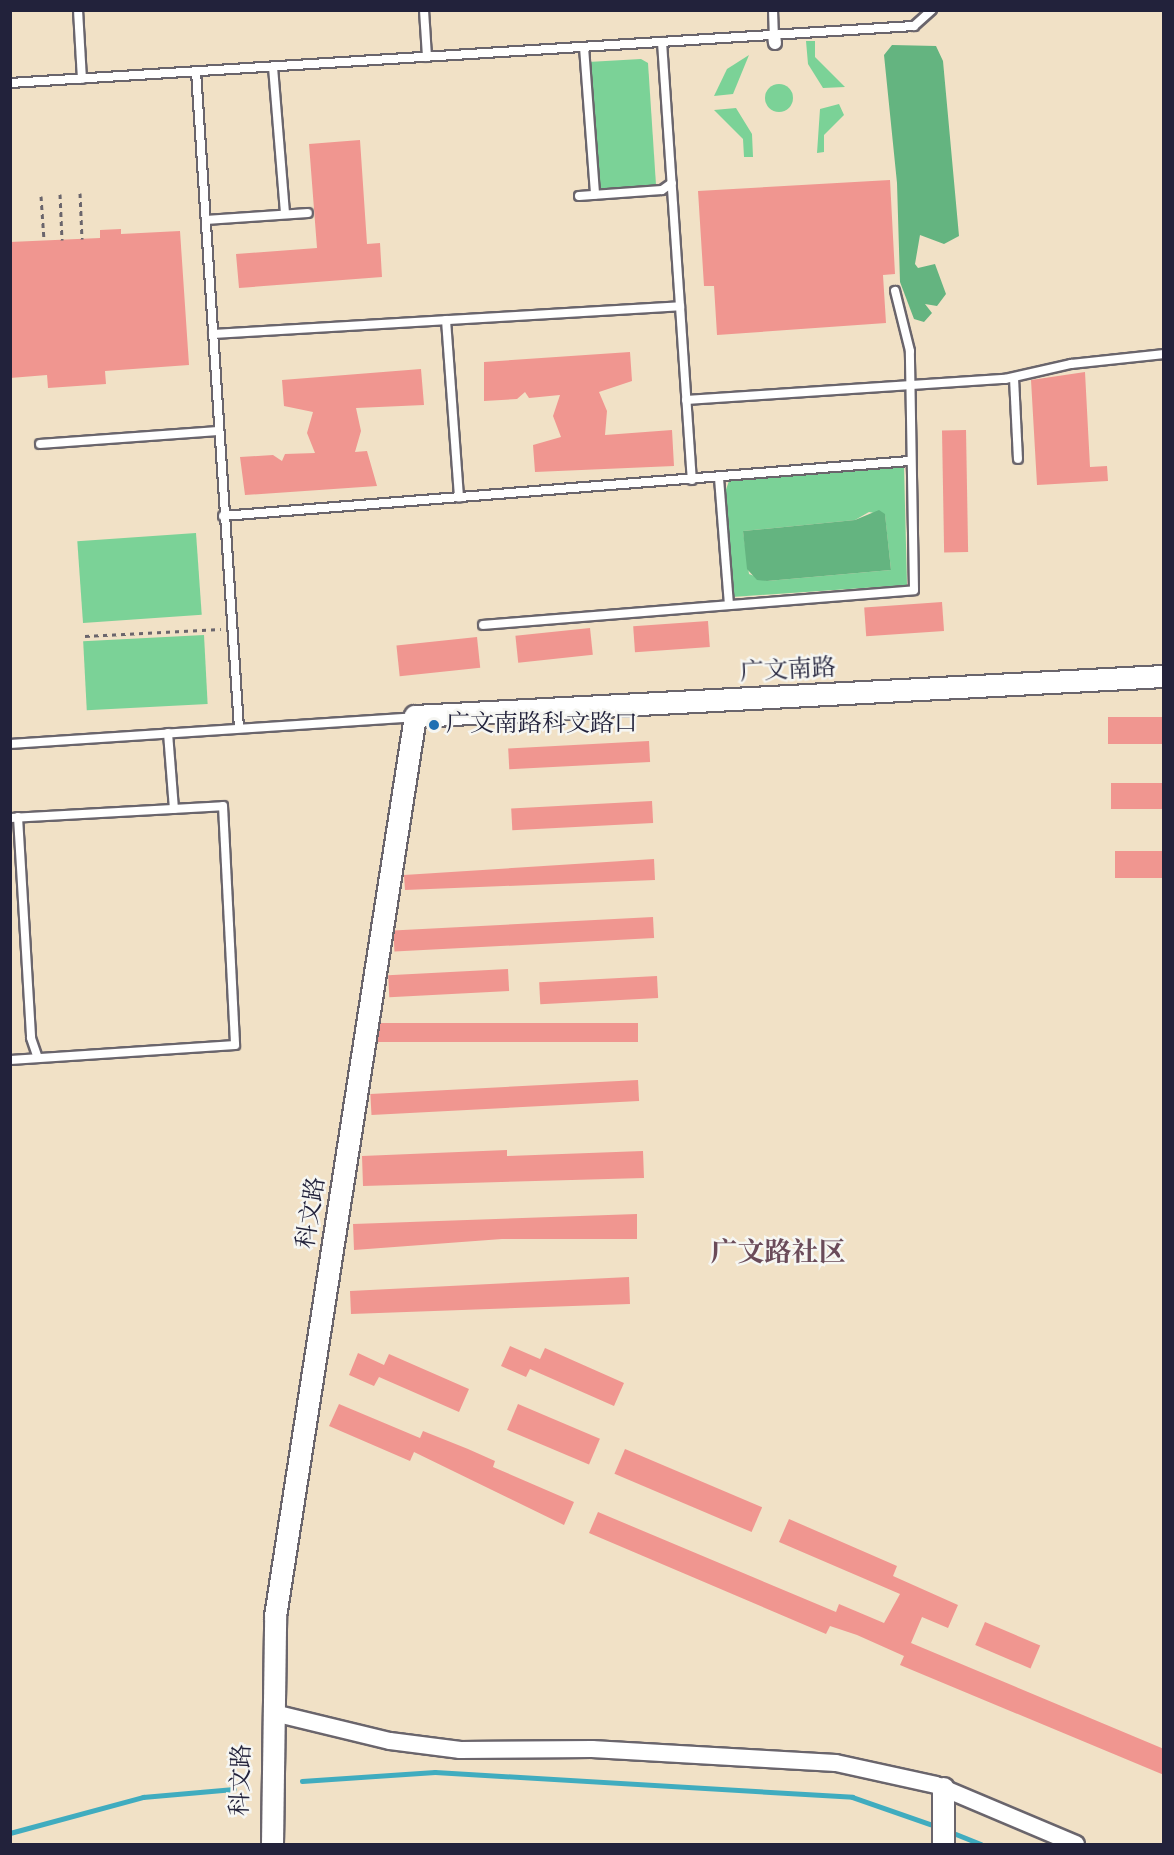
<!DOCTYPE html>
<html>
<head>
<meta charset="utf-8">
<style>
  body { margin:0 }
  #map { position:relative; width:1174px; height:1855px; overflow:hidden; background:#f1e1c6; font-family:"IM FELL DW Pica","Noto Serif SC",serif }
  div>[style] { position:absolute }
  .green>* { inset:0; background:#7bd297; transform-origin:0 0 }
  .round { border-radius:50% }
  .forest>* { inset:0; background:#64b480 }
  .stream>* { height:4.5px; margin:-2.25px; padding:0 2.25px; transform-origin:2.25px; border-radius:2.25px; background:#40acbf }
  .building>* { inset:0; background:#f09690; transform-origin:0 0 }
  .path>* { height:3px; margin-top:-1.5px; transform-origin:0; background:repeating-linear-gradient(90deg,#6a656c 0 4.5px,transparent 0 9px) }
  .roads { filter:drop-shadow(2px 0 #6a656c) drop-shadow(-2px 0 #6a656c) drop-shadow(0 2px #6a656c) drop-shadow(0 -2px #6a656c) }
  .service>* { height:8px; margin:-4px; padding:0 4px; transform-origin:4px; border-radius:4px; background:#fff }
  .pedestrian>* { height:12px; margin:-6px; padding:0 6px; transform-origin:6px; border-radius:6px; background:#fff }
  .minor>* { height:16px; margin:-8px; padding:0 8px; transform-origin:8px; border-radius:8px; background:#fff }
  .tertiary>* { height:21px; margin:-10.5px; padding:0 10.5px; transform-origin:10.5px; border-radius:10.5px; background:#fff }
  .dots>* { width:16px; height:16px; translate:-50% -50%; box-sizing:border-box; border:3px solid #f6f6f2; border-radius:50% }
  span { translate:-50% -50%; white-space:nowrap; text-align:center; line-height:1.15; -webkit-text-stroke:5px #f6f6f2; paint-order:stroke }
  .street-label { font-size:24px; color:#22223b }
  .poi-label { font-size:24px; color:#22223b }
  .left { translate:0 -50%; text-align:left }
  .quarter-label { font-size:27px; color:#6a4b59; font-weight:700 }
  .frame { position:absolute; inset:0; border:12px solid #22223b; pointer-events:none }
</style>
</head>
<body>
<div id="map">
  <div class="green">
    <i style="clip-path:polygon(806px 41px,815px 41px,815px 57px,845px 87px,823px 88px,808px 64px)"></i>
    <i style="clip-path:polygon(749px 55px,733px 94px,714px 96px,727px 69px)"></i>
    <i style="clip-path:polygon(641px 59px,648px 63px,656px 185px,600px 190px,588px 62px)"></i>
    <i class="round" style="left:765px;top:84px;width:28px;height:28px"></i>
    <i style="clip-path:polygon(839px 104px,844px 115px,824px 135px,824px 152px,817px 153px,820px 109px)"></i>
    <i style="clip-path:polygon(736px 108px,752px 134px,753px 157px,744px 157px,743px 139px,714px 110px)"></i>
    <i style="clip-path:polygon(evenodd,904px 466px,907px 585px,732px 597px,724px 495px,729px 481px,904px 466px,869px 512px,885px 515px,891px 570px,767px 581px,749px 574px,743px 531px,855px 520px,869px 512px)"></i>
    <i style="left:196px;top:533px;width:82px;height:119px;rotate:86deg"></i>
    <i style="left:204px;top:635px;width:69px;height:121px;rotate:87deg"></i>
  </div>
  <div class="forest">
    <i style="clip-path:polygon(892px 45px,936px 46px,943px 61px,959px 236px,944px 244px,920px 235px,915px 264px,918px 268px,935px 264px,946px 294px,937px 306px,925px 304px,932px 313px,924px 322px,914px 319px,900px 282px,897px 183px,884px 55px)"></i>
    <i style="clip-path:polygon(879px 510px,885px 514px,891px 570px,767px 581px,757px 580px,747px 569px,743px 531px,855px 520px)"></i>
  </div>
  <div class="stream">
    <i style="left:302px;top:1781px;width:133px;rotate:-3.9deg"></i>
    <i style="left:435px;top:1772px;width:418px;rotate:3.4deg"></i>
    <i style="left:852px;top:1797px;width:83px;rotate:19.1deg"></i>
    <i style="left:10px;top:1833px;width:138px;rotate:-15.1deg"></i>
    <i style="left:143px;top:1797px;width:91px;rotate:-5deg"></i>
    <i style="left:956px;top:1834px;width:27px;rotate:22deg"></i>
  </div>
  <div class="building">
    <i style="clip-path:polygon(360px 140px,367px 244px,380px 243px,382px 277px,239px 288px,236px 254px,317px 248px,309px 144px)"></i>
    <i style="clip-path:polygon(890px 180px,895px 274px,883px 275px,886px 323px,717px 335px,714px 286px,704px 286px,698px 191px)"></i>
    <i style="clip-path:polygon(121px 229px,121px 234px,180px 231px,189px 365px,105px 371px,106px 384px,48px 388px,47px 375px,10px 378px,10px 242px,100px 238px,100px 230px)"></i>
    <i style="clip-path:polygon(630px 352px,632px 381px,599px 392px,607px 411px,605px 435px,672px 430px,674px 466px,535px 472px,533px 445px,561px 437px,553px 416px,560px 395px,529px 398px,525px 392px,517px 399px,484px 401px,484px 362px)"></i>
    <i style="clip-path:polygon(421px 369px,424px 405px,356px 408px,361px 431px,355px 452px,367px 451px,377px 486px,245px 495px,240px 457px,273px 455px,282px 461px,285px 454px,315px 453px,307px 433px,313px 412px,284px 406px,282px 380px)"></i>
    <i style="clip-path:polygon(1085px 372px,1090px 467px,1107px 466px,1108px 481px,1037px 485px,1031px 380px)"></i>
    <i style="left:966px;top:430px;width:122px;height:24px;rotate:89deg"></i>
    <i style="left:942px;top:602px;width:29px;height:78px;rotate:86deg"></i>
    <i style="left:708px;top:621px;width:26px;height:75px;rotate:86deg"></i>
    <i style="left:590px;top:628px;width:27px;height:75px;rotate:84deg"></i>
    <i style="left:477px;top:637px;width:31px;height:81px;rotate:84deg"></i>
    <i style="left:1164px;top:717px;width:27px;height:56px;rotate:90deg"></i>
    <i style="left:649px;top:741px;width:21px;height:141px;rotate:87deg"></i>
    <i style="left:1164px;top:783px;width:26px;height:53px;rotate:90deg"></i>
    <i style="left:652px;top:801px;width:22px;height:141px;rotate:87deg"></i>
    <i style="left:1164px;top:851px;width:27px;height:49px;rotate:90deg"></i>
    <i style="clip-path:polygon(654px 859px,655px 880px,405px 890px,404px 875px)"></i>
    <i style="left:653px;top:917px;width:21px;height:260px;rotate:87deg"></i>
    <i style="left:508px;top:969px;width:22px;height:120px;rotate:87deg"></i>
    <i style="left:657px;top:976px;width:22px;height:118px;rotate:87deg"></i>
    <i style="left:638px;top:1023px;width:19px;height:260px;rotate:90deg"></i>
    <i style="left:638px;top:1080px;width:21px;height:268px;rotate:87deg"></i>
    <i style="clip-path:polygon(507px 1150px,507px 1156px,643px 1151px,644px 1178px,363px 1186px,362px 1156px)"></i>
    <i style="clip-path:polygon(637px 1214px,637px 1239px,502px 1239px,354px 1250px,353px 1224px)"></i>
    <i style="clip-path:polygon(629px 1277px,630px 1304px,351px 1314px,350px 1291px)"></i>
    <i style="clip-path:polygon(510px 1346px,540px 1359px,545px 1348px,624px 1383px,614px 1406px,530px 1369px,526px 1377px,501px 1366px)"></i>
    <i style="clip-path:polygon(358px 1353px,384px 1365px,389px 1354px,469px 1389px,459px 1412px,379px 1377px,374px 1386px,349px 1375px)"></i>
    <i style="clip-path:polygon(339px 1404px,420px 1438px,423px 1431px,468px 1449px,495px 1461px,493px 1467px,574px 1502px,564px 1525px,414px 1452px,410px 1461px,329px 1426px)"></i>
    <i style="left:518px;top:1404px;width:89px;height:28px;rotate:23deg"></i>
    <i style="left:625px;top:1449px;width:149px;height:27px;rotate:23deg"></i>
    <i style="clip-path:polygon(598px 1512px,836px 1612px,839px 1604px,884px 1623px,900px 1594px,779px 1542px,789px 1519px,897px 1566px,893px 1576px,958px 1605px,948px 1628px,922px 1617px,911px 1643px,1164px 1749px,1164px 1775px,900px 1665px,904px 1656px,857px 1635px,830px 1626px,826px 1634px,589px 1533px)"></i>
    <i style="left:985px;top:1622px;width:60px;height:25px;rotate:23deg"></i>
  </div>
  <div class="path">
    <i style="left:80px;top:193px;width:46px;rotate:87.5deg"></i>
    <i style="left:60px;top:194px;width:46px;rotate:87.5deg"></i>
    <i style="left:41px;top:196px;width:44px;rotate:86.1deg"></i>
    <i style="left:85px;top:636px;width:136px;rotate:-2.9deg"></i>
  </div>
  <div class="roads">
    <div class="service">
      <i style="left:78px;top:10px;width:69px;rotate:86.7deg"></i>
      <i style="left:424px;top:10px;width:47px;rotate:86.3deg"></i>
      <i style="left:773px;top:10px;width:25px;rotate:88deg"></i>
      <i style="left:662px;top:42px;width:439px;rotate:86.1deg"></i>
      <i style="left:584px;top:47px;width:148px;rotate:85.7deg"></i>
      <i style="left:273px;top:67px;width:147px;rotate:85.3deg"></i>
      <i style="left:196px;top:71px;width:658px;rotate:86.26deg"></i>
      <i style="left:10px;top:83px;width:906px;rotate:-3.61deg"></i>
      <i style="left:914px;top:26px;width:24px;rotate:-42deg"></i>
      <i style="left:579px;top:196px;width:83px;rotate:-4.1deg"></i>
      <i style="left:662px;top:190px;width:12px;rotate:-35deg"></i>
      <i style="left:206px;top:220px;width:102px;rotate:-3.9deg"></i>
      <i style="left:446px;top:320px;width:178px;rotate:85.8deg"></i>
      <i style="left:213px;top:334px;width:468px;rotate:-3.4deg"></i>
      <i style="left:1014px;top:378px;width:81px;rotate:87.2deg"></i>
      <i style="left:686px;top:400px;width:320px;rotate:-3.8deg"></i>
      <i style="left:1005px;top:379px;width:68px;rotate:-12.8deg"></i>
      <i style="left:1071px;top:364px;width:94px;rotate:-6.1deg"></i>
      <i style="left:40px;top:444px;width:178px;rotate:-4.2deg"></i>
      <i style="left:719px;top:478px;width:127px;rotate:85.5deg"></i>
      <i style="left:223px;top:516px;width:689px;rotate:-4.58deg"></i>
      <i style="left:483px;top:625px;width:432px;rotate:-4.6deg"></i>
      <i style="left:914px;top:590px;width:239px;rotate:-91deg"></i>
      <i style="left:910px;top:351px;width:62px;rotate:-104deg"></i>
      <i style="left:168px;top:733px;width:76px;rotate:85.5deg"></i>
      <i style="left:10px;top:744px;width:405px;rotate:-3.8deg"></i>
      <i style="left:18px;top:817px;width:221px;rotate:86.6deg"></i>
      <i style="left:31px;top:1038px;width:21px;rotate:71deg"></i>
      <i style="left:10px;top:818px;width:213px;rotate:-3.2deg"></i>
      <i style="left:223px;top:806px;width:239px;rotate:87.1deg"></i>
      <i style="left:235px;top:1045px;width:225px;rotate:176.2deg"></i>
    </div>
    <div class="pedestrian">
      <i style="left:774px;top:35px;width:8px;rotate:83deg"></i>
    </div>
    <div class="minor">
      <i style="left:274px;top:1713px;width:119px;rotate:13.6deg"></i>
      <i style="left:390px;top:1741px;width:71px;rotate:7.3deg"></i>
      <i style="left:460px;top:1750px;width:132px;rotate:-0.4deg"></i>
      <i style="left:592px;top:1749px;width:244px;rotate:3.3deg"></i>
      <i style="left:836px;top:1763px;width:102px;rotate:12.4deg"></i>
      <i style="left:936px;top:1785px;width:152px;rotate:22.9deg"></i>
    </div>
    <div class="tertiary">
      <i style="left:272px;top:1844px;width:228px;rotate:-89.2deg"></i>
      <i style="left:275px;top:1616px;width:911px;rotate:-81.16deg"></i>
      <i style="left:415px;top:716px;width:750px;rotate:-3.06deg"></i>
      <i style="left:943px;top:1844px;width:56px;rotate:-90deg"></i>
    </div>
  </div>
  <div class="dots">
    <i style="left:434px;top:725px;background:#1f6fb2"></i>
  </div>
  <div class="street-label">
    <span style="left:788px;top:671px;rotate:-3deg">广文南路</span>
    <span style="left:312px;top:1213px;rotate:-81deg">科文路</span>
    <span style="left:242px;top:1780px;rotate:-88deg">科文路</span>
  </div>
  <div class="poi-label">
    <span class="left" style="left:446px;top:725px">广文南路科文路口</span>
  </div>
  <div class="quarter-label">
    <span style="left:778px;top:1254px">广文路社区</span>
  </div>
  <div class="frame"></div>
</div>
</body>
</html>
